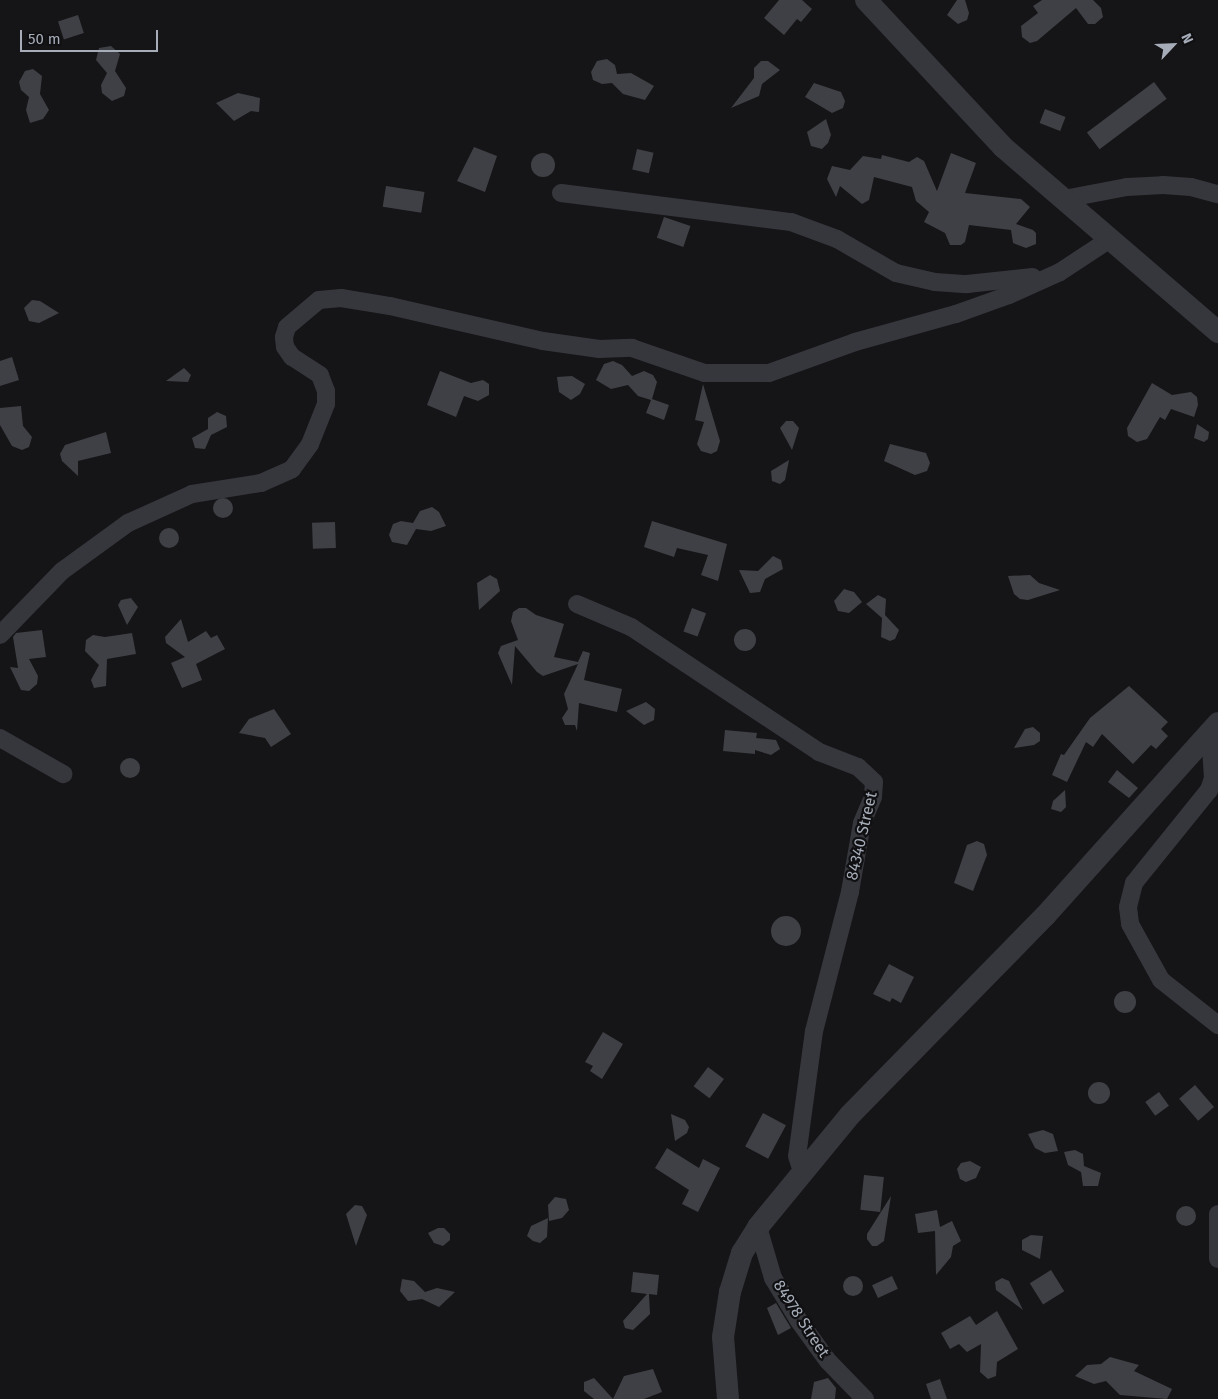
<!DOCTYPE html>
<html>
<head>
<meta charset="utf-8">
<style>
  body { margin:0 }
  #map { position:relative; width:1218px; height:1399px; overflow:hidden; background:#151517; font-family:"Fira Sans",sans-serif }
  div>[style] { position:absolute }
  .building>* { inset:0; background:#3f4045; transform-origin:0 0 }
  .round { border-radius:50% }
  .minor>* { height:18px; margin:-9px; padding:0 9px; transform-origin:9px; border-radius:9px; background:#36373d }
  .tertiary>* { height:22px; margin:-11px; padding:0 11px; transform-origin:11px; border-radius:11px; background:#36373d }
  span { translate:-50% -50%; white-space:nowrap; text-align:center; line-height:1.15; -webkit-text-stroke:4.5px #101012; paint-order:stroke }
  .street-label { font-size:16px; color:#a6adb9 }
  .north { position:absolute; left:1148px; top:20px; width:50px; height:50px; -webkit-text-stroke:4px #101012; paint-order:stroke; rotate:65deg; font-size:14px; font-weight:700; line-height:20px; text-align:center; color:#a6adb9 }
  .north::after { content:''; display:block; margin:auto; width:18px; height:22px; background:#a6adb9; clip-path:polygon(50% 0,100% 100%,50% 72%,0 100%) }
  .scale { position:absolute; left:20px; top:30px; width:138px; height:22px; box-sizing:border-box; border:2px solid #a6adb9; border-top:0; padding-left:6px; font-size:15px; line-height:18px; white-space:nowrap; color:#a6adb9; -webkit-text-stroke:4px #101012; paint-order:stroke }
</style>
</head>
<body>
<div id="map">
  <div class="building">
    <i style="clip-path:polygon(779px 0,802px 0,812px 9px,801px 22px,797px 19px,784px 35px,764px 18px)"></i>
    <i style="clip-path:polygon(957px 0,965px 0,969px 13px,967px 20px,958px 24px,947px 15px)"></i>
    <i style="clip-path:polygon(1042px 0,1093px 0,1101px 8px,1103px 17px,1095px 24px,1088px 24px,1076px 8px,1037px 41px,1030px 43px,1022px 37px,1021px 26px,1038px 13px,1033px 6px)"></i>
    <i style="left:78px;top:15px;width:19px;height:21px;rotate:72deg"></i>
    <i style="clip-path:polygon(111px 46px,120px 54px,115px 71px,126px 88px,124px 96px,112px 101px,102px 93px,101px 85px,107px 73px,96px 60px,99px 48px)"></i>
    <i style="clip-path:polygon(607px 59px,615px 65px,617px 74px,631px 73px,654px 86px,645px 100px,623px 94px,612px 83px,602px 84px,593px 80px,591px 72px,597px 61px)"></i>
    <i style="clip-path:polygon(761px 61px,768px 61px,780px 70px,762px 84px,759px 96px,731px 108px,754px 78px,754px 68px)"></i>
    <i style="clip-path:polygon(33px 69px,42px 76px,40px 94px,49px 110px,43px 119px,30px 123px,26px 110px,29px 97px,21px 90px,19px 82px,25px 71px)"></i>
    <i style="left:1154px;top:82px;width:21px;height:84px;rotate:53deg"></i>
    <i style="clip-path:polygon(814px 83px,841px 92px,845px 101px,843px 108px,832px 113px,805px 97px)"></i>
    <i style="clip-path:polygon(238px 93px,260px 98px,259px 112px,251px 111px,234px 121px,216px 103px)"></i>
    <i style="left:1045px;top:109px;width:22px;height:15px;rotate:21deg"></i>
    <i style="clip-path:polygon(826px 119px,831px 135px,828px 143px,822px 149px,811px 146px,807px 132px)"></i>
    <i style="clip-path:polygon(474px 147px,497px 156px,485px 192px,457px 181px)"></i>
    <i style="left:637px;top:149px;width:17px;height:21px;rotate:13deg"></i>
    <i style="clip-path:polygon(951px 153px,976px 163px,965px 193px,1021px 199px,1030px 207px,1016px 224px,1033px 230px,1036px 233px,1036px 244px,1026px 248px,1013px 243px,1011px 230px,969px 225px,965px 242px,961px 245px,950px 245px,945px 233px,924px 222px,929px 212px,916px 201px,912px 187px,874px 177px,869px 200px,862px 204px,840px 186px,836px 197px,827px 179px,832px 166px,850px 170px,863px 156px,881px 159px,882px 155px,909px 162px,917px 157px,924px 161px,937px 191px)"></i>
    <i class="round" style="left:531px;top:153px;width:24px;height:24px"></i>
    <i style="left:386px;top:186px;width:39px;height:21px;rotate:9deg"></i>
    <i style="left:664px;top:217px;width:28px;height:22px;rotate:19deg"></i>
    <i style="clip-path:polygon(32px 300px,40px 301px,59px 313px,39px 323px,29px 321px,24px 308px)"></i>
    <i style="clip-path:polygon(12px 357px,19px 380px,0 386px,0 361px)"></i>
    <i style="clip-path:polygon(613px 361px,622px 365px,632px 376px,644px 371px,653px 375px,657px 382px,652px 399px,669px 405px,664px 420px,646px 413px,651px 400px,638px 396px,628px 385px,611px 389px,596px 380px,604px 364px)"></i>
    <i style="clip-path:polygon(184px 368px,191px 375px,188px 382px,166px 381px)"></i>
    <i style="clip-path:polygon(440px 371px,471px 383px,483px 380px,489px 384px,489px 395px,478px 401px,464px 396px,456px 417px,427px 405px)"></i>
    <i style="clip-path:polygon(572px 376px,585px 384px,580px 394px,571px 400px,559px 392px,557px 377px)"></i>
    <i style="clip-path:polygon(1152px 383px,1172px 395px,1191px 392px,1197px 397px,1198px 405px,1194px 417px,1171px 409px,1165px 420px,1160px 417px,1147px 439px,1137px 442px,1128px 436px,1127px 428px)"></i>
    <i style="clip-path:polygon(703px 384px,720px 441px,717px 451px,711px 454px,701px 451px,697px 444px,704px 422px,695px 420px)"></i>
    <i style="clip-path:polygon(21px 406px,23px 426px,32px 437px,29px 447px,22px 450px,12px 446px,0 425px,0 408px)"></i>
    <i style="clip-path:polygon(217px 412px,226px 416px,227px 427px,211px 435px,205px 449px,195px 448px,192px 438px,208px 429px,208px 418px)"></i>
    <i style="clip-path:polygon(793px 421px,799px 428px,792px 450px,780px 428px,786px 421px)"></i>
    <i style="clip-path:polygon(1197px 424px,1209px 432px,1208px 439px,1204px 442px,1194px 438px)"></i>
    <i style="clip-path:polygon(106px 432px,111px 453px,78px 461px,78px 476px,62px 461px,60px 454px,65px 445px)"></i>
    <i style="clip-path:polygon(890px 444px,926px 453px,930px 463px,927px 471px,915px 475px,884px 461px)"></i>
    <i style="clip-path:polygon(789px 460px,785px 480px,780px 484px,772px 481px,771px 471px)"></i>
    <i class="round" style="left:213px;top:498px;width:20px;height:20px"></i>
    <i style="clip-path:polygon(432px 507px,439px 512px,446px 526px,431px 531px,416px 529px,407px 545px,392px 542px,389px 535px,393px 524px,401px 521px,413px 523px,420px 511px)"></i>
    <i style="clip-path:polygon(652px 521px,727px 544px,718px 581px,701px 575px,708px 555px,677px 548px,674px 557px,644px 547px)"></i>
    <i style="left:335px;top:522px;width:26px;height:23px;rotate:88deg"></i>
    <i class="round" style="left:159px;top:528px;width:20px;height:20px"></i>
    <i style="clip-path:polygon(773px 556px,781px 560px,783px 569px,765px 579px,760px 592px,750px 593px,739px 570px,758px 571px)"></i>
    <i style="clip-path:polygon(490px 575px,497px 579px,500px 591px,479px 610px,477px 583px)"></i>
    <i style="clip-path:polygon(1030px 575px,1039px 583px,1060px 590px,1028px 600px,1020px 599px,1014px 594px,1008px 576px)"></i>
    <i style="clip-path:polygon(844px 589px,854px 592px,862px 602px,849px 613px,838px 611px,834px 601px)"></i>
    <i style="clip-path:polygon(878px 595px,886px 599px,885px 615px,899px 630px,895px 639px,890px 641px,881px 637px,882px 618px,866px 604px)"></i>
    <i style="clip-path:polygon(131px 598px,138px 607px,127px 625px,118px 605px,121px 600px)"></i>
    <i style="clip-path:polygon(519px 608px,526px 608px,536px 615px,564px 624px,554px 657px,578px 662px,583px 651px,590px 653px,584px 680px,622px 689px,617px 712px,579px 703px,577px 731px,575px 725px,565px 725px,562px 718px,568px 709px,564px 694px,578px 664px,543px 676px,537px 672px,515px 646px,512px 685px,498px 653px,501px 646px,518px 640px,511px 621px,513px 612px)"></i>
    <i style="left:692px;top:608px;width:15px;height:25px;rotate:20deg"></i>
    <i style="clip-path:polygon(181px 619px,188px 642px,206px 631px,211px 638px,217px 635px,225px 649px,196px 664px,202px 680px,182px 688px,171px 663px,185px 657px,166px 643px,165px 637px)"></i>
    <i class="round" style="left:734px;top:629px;width:22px;height:22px"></i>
    <i style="clip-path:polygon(42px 630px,46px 657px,29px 659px,38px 676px,37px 684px,29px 691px,21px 690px,10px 667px,18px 668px,13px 637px,16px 633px)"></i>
    <i style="clip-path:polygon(132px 633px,136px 654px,107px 659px,106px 686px,94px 688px,91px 680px,99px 665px,85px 651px,86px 640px,93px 635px,105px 637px)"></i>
    <i style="clip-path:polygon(1129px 686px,1168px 722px,1161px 729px,1168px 736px,1156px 749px,1151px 745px,1133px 764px,1102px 734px,1093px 747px,1086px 742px,1067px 782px,1052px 775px,1061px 754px,1064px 755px,1090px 718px)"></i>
    <i style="clip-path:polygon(646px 702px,655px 709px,654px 720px,644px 725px,626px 711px)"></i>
    <i style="clip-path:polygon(274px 709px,291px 734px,271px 747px,265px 738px,239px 733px,249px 719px)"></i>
    <i style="clip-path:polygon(1033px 727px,1040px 733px,1040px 741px,1034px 745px,1014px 748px,1025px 729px)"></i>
    <i style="clip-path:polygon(725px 730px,757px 733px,756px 738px,776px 740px,780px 749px,771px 755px,755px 750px,755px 754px,723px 751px)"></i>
    <i class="round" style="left:120px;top:758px;width:20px;height:20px"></i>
    <i style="clip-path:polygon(1117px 770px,1138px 788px,1129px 798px,1108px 782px)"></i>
    <i style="clip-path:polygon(1065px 790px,1066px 807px,1061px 812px,1051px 809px,1053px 801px)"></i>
    <i style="clip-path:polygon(977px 841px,984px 844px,987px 855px,973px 891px,954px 883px,967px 845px)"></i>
    <i class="round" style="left:771px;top:916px;width:30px;height:30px"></i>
    <i style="clip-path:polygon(889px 964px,914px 977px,901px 1003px,892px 998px,890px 1002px,873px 994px)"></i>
    <i class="round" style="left:1114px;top:991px;width:22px;height:22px"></i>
    <i style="clip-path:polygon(603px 1032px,623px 1044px,602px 1079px,590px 1071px,593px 1066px,585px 1062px)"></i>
    <i style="left:708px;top:1067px;width:20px;height:24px;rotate:37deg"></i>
    <i class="round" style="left:1088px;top:1082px;width:22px;height:22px"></i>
    <i style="left:1195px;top:1085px;width:29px;height:21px;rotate:49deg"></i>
    <i style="left:1159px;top:1092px;width:17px;height:17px;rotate:54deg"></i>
    <i style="left:763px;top:1113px;width:26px;height:38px;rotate:28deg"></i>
    <i style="clip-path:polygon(671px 1114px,685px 1120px,689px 1127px,687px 1133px,675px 1141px)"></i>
    <i style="clip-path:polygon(1043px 1130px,1053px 1134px,1058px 1151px,1045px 1153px,1035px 1148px,1028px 1134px)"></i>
    <i style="clip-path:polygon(667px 1148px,699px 1168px,703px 1159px,720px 1168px,698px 1212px,682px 1204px,689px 1190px,655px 1168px)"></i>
    <i style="clip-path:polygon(1075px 1150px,1083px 1154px,1084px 1166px,1101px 1173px,1098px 1186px,1083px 1186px,1081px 1172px,1068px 1165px,1064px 1152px)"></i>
    <i style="clip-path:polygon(970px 1161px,981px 1167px,976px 1178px,966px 1182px,960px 1179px,957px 1169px,961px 1163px)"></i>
    <i style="left:864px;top:1175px;width:20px;height:35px;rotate:6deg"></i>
    <i style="clip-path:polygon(891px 1196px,884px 1241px,877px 1246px,872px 1246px,867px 1239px,867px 1234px)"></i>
    <i style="clip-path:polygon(555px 1197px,566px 1199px,569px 1210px,562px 1218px,549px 1221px,548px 1205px)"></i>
    <i style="clip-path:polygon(355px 1205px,362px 1206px,367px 1215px,356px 1246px,346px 1214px)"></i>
    <i class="round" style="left:1176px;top:1206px;width:20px;height:20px"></i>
    <i style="clip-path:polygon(937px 1210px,940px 1227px,952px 1221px,961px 1241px,953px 1246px,951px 1257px,936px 1275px,935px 1231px,918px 1233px,915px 1214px)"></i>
    <i style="clip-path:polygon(548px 1218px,547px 1237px,540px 1243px,533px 1241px,527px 1236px,531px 1226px)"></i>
    <i style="clip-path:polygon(438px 1228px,444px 1228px,450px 1234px,450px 1240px,443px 1246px,434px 1243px,428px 1233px)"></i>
    <i style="clip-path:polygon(1031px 1235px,1043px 1236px,1040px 1259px,1022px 1250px,1022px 1240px)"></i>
    <i style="left:1051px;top:1270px;width:25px;height:25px;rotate:58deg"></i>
    <i style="clip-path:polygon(633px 1272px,659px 1275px,657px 1295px,649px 1294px,650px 1314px,633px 1330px,625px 1328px,623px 1321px,647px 1294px,631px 1292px)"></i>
    <i style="left:892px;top:1276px;width:14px;height:22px;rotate:65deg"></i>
    <i class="round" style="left:843px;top:1276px;width:20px;height:20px"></i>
    <i style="clip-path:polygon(1002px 1278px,1009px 1281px,1023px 1310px,996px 1290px,995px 1282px)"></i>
    <i style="clip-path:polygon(402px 1279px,414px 1281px,425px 1292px,437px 1288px,455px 1292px,439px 1307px,422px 1299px,408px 1301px,400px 1291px)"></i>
    <i style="clip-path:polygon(776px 1303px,791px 1328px,778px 1335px,767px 1308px)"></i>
    <i style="clip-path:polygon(997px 1311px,1018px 1349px,997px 1362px,996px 1376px,988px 1379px,980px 1372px,981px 1344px,967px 1352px,959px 1344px,950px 1349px,941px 1333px,970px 1316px,976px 1325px)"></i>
    <i style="clip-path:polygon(1110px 1357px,1139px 1365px,1134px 1371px,1172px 1389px,1167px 1399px,1120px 1395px,1106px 1381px,1094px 1384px,1075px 1376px,1087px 1365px,1101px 1364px)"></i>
    <i style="clip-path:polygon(653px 1369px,662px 1392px,644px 1399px,594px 1399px,584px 1391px,584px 1382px,594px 1378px,613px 1399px,624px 1376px)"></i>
    <i style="clip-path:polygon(828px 1378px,836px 1388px,835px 1399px,811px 1399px,814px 1382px)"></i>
    <i style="clip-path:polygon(940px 1379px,947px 1399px,931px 1399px,926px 1384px)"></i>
  </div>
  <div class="minor">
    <i style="left:561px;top:193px;width:232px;rotate:7.2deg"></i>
    <i style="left:791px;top:222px;width:49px;rotate:20.3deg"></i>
    <i style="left:837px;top:239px;width:68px;rotate:30deg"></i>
    <i style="left:896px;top:273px;width:40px;rotate:13deg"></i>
    <i style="left:935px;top:282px;width:32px;rotate:4deg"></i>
    <i style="left:967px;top:284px;width:66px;rotate:-6.1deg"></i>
    <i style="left:1064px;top:199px;width:64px;rotate:-10.8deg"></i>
    <i style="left:1127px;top:187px;width:36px;rotate:-3deg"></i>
    <i style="left:1163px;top:185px;width:28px;rotate:4deg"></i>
    <i style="left:1191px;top:187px;width:28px;rotate:15deg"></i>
    <i style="left:577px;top:604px;width:59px;rotate:23.1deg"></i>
    <i style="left:631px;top:627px;width:226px;rotate:33.6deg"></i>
    <i style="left:819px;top:752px;width:42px;rotate:21deg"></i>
    <i style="left:858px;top:767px;width:22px;rotate:43deg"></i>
    <i style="left:874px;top:782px;width:15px;rotate:94deg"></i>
    <i style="left:873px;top:797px;width:28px;rotate:113deg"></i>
    <i style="left:862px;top:823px;width:70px;rotate:99.9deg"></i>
    <i style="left:850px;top:892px;width:144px;rotate:104.5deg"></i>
    <i style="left:814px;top:1031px;width:126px;rotate:97.7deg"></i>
    <i style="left:797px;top:1156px;width:16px;rotate:72deg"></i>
    <i style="left:0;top:635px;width:89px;rotate:-45.9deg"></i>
    <i style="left:62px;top:571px;width:82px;rotate:-36deg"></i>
    <i style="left:128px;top:523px;width:70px;rotate:-24.4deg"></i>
    <i style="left:192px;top:494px;width:70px;rotate:-9.1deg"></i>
    <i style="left:261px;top:483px;width:34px;rotate:-24deg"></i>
    <i style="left:292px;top:469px;width:31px;rotate:-54deg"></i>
    <i style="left:310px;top:444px;width:43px;rotate:-68.2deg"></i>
    <i style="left:326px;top:404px;width:13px;rotate:-90deg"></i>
    <i style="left:326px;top:391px;width:17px;rotate:-111deg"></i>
    <i style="left:320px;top:375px;width:33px;rotate:-147deg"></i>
    <i style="left:292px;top:357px;width:12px;rotate:-125deg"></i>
    <i style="left:285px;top:347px;width:10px;rotate:-96deg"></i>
    <i style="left:284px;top:337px;width:10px;rotate:-73deg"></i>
    <i style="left:287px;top:327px;width:42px;rotate:-40.2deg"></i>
    <i style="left:319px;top:300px;width:22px;rotate:-5deg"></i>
    <i style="left:341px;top:298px;width:50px;rotate:9.3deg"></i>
    <i style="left:390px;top:306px;width:157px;rotate:12.9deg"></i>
    <i style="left:543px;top:341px;width:57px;rotate:8.1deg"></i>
    <i style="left:599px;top:349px;width:33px;rotate:-2deg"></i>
    <i style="left:632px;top:348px;width:76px;rotate:19.1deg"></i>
    <i style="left:704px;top:373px;width:65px"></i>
    <i style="left:769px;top:373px;width:91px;rotate:-19.8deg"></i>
    <i style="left:855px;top:342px;width:105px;rotate:-15.5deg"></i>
    <i style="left:956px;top:314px;width:56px;rotate:-19.7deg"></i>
    <i style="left:1009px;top:295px;width:56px;rotate:-24.3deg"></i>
    <i style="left:1060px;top:272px;width:60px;rotate:-33.4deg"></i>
    <i style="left:1210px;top:732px;width:46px;rotate:86.3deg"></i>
    <i style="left:1213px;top:778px;width:13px;rotate:108deg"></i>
    <i style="left:1209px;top:790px;width:119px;rotate:128.9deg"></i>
    <i style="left:1134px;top:883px;width:25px;rotate:104deg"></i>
    <i style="left:1128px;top:907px;width:17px;rotate:83deg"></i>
    <i style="left:1130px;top:924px;width:64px;rotate:61deg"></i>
    <i style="left:1161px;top:980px;width:73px;rotate:38.3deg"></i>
    <i style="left:0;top:738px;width:73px;rotate:29.7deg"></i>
    <i style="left:1218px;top:1214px;width:45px;rotate:90deg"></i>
    <i style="left:758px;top:1227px;width:53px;rotate:73.6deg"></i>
    <i style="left:773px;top:1278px;width:50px;rotate:58.8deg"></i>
    <i style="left:799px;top:1321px;width:49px;rotate:54.1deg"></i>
    <i style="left:828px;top:1361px;width:53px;rotate:45.8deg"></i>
  </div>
  <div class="tertiary">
    <i style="left:866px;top:0;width:201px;rotate:47deg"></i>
    <i style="left:1003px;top:147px;width:284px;rotate:40.7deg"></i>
    <i style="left:728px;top:1399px;width:62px;rotate:-94.6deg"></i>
    <i style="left:723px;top:1337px;width:46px;rotate:-81.2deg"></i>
    <i style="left:730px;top:1292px;width:41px;rotate:-72.9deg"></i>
    <i style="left:742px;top:1253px;width:31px;rotate:-58deg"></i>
    <i style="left:758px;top:1227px;width:145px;rotate:-50.6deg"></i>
    <i style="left:850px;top:1115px;width:279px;rotate:-45.6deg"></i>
    <i style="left:1045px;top:916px;width:259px;rotate:-48.1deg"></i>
  </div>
  <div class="street-label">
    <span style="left:862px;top:836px;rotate:-77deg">84340 Street</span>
    <span style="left:801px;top:1319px;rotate:57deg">84978 Street</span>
  </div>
  <div class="north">N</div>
  <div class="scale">50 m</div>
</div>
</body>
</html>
